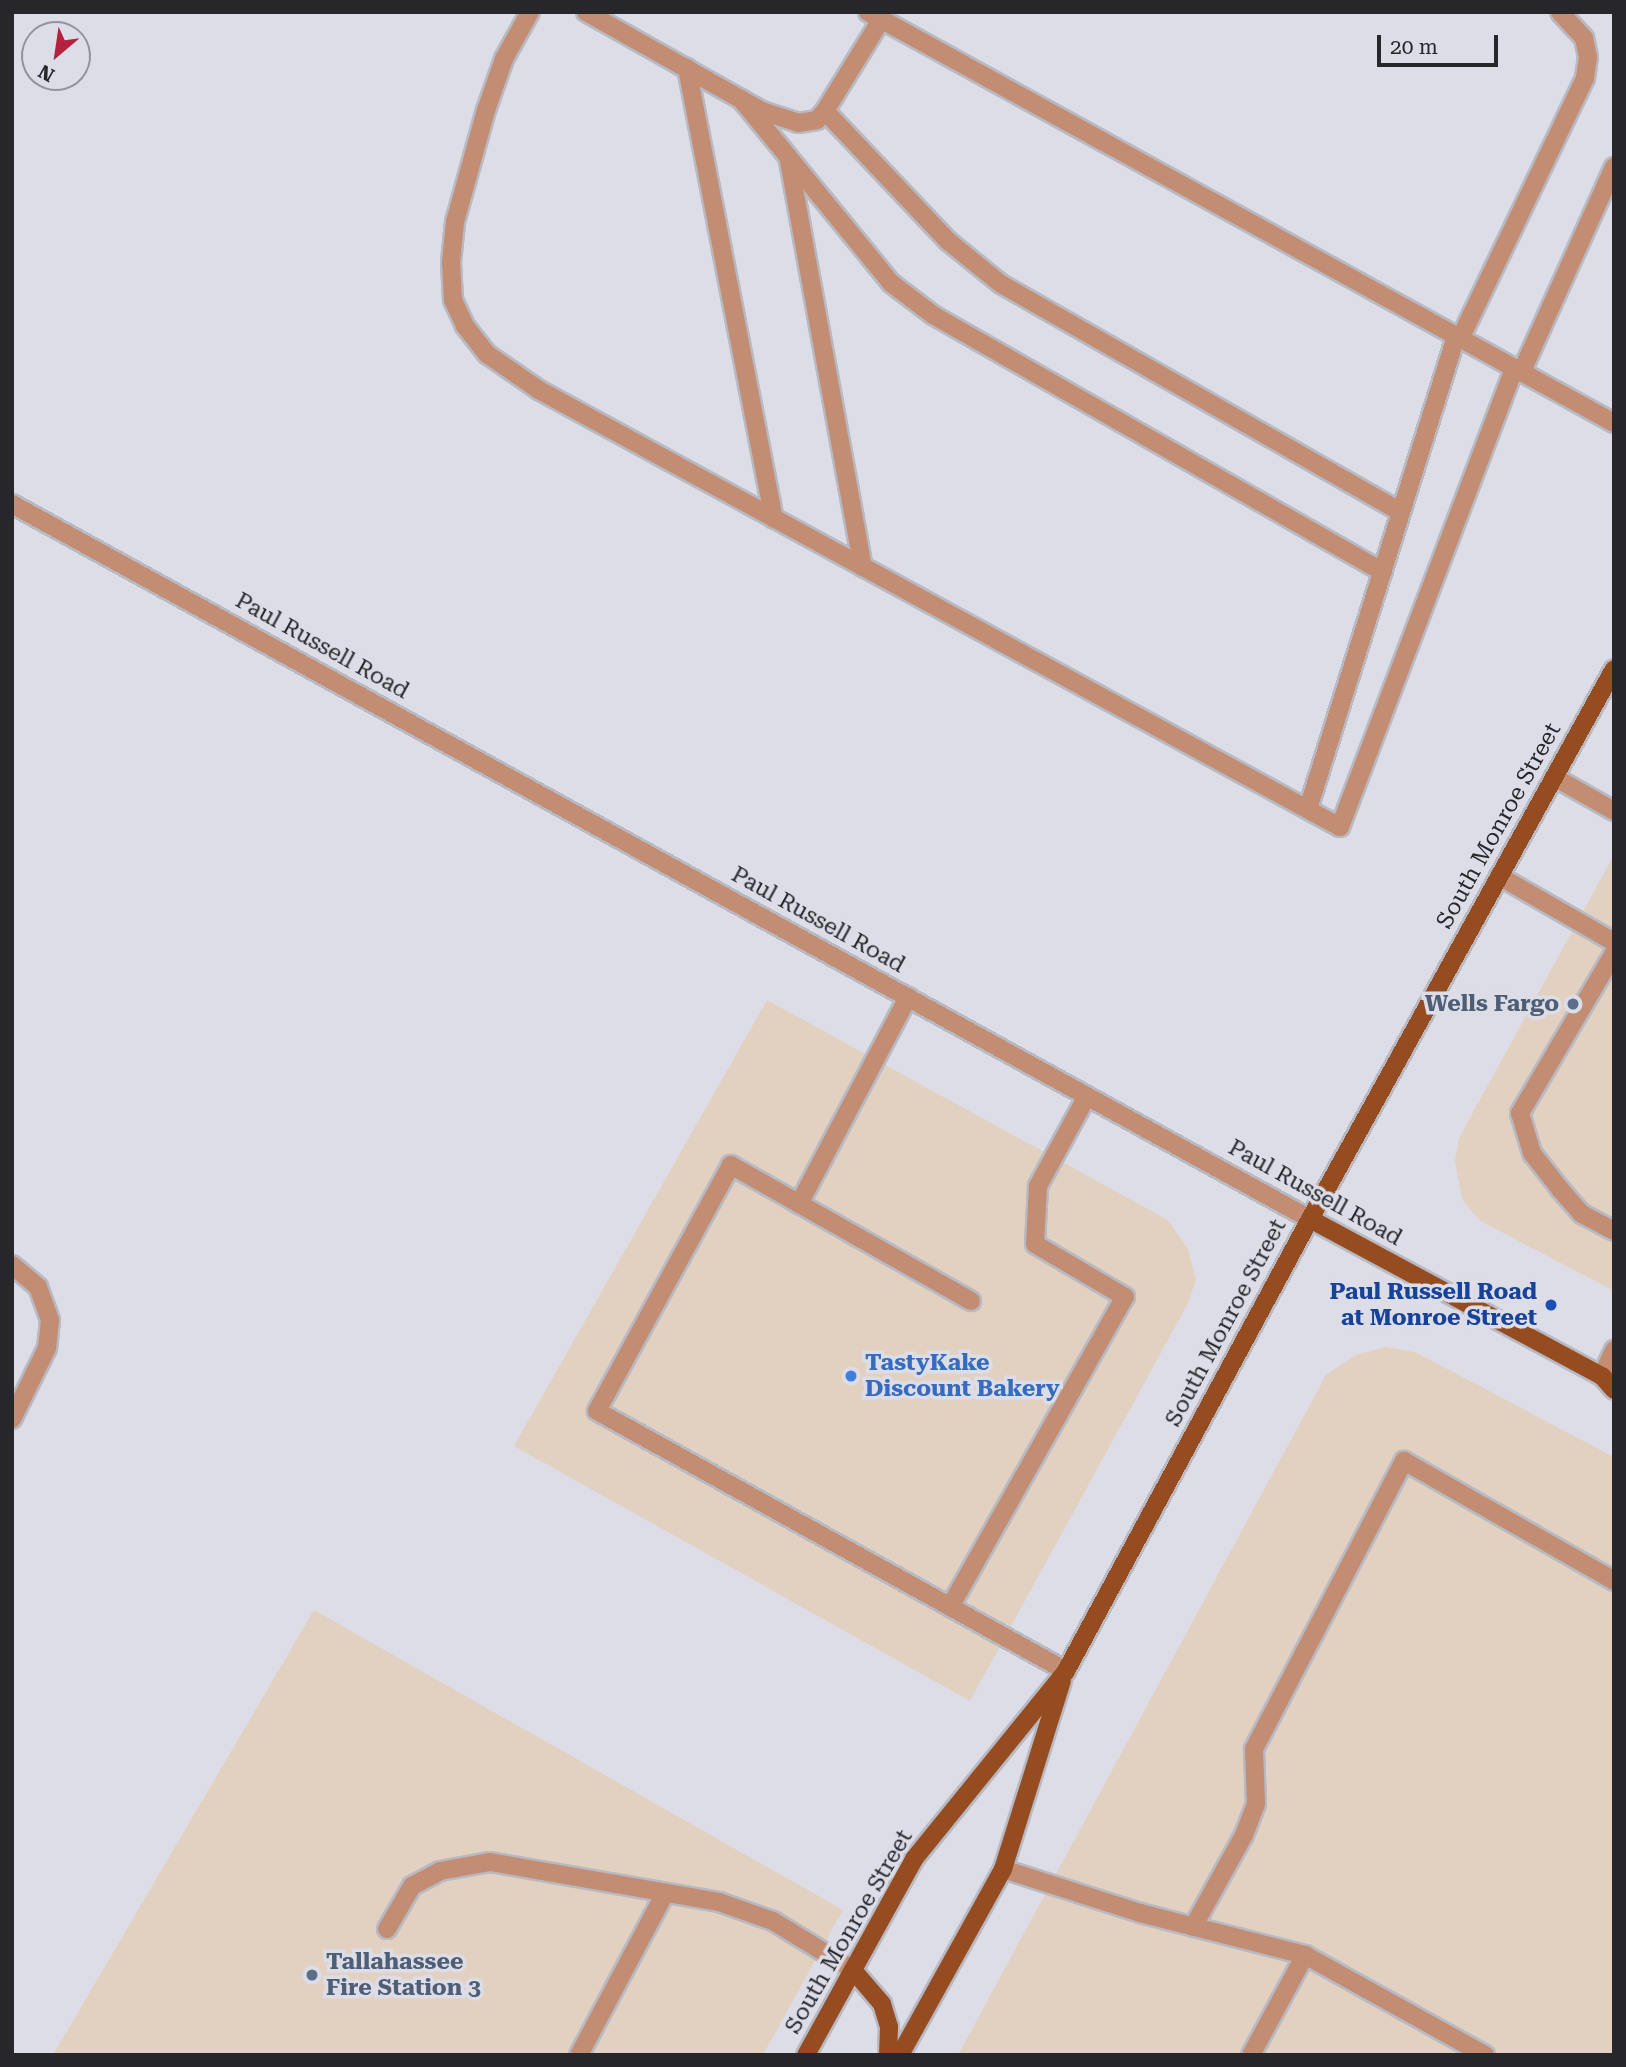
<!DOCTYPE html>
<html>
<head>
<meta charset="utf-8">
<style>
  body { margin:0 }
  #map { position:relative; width:1626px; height:2067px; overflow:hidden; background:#dddde8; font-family:"Roboto Serif",serif }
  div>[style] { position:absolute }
  .commercial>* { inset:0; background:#e2d1c0 }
  .roads { filter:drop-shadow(2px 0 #b9b9c2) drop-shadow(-2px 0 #b9b9c2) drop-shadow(0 2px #b9b9c2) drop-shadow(0 -2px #b9b9c2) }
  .service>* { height:18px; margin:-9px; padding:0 9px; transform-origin:9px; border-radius:9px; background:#c28d72 }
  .pedestrian>* { height:18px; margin:-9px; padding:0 9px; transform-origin:9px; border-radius:9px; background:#c28d72 }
  .minor>* { height:18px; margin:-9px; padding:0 9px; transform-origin:9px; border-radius:9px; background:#c28d72 }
  .tertiary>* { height:18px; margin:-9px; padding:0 9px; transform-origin:9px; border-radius:9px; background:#c28d72 }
  .primary>* { height:18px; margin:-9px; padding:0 9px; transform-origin:9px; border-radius:9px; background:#964c21 }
  .dots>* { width:19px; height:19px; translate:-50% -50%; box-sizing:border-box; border:4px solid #dddde8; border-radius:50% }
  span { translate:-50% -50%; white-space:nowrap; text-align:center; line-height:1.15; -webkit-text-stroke:7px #dddde8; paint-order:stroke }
  .street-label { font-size:23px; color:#27272b }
  .service-label { font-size:23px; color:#4e5e75; font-weight:700 }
  .right { translate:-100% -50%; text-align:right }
  .left { translate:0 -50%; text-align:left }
  .transit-label { font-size:23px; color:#164399; font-weight:700 }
  .shop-label { font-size:23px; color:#366cbe; font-weight:700 }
  .frame { position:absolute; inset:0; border:14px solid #27272b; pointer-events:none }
  .north { position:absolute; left:21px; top:21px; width:70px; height:70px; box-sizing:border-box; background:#dddde8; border:2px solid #94949c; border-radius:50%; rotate:209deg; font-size:19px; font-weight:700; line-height:28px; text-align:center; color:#27272b }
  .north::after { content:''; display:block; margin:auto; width:24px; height:32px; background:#b3213f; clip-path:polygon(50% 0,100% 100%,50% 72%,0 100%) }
  .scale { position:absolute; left:1377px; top:35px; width:121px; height:32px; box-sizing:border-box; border:4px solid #27272b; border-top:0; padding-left:9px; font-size:21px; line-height:24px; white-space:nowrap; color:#27272b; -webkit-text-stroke:5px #dddde8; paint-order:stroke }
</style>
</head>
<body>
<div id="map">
  <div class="commercial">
    <i style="clip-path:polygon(1614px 855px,1614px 1291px,1479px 1220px,1462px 1199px,1455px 1161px,1459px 1138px)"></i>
    <i style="clip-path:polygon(767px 1000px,1168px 1220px,1188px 1249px,1196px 1280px,1187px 1305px,970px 1701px,514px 1446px)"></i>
    <i style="clip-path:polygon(1385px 1347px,1415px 1352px,1614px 1457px,1614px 2055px,958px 2055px,1326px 1375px,1356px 1355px)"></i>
    <i style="clip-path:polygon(314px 1610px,843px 1910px,763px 2055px,53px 2055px)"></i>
  </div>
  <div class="roads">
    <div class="service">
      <i style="left:586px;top:12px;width:202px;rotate:29.4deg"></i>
      <i style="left:762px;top:111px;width:38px;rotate:18deg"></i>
      <i style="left:798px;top:123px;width:19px;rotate:-9deg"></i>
      <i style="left:817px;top:120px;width:12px;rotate:-48deg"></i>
      <i style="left:825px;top:111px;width:107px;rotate:-58.4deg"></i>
      <i style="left:868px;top:12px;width:852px;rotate:28.85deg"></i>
      <i style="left:1554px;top:777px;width:69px;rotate:29.5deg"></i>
      <i style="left:1499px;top:876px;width:133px;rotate:29.9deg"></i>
      <i style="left:1614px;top:953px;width:186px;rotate:120.4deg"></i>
      <i style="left:1520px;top:1113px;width:42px;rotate:73.3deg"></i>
      <i style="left:1532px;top:1153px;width:46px;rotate:52.1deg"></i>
      <i style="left:1560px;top:1189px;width:33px;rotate:49deg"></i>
      <i style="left:1582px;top:1214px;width:36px;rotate:28deg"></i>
      <i style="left:799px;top:1204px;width:234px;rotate:-62.2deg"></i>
      <i style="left:971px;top:1301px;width:276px;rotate:-150.5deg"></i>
      <i style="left:731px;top:1165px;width:280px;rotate:118.6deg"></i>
      <i style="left:597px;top:1411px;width:536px;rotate:29deg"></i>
      <i style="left:1602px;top:1376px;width:29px;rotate:-65deg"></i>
      <i style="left:950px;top:1607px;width:356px;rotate:-60.6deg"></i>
      <i style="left:1125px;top:1297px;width:104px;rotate:-149.5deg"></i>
      <i style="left:1035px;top:1244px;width:58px;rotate:-87deg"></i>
      <i style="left:1038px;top:1186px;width:102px;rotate:-61.4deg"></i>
      <i style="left:1003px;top:1869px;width:144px;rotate:17.8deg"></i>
      <i style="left:1140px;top:1913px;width:170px;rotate:14.3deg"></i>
      <i style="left:1305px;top:1955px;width:206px;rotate:29.1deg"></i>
      <i style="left:1193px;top:1927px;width:105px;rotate:-61deg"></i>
      <i style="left:1244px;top:1835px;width:33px;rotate:-69deg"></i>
      <i style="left:1256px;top:1804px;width:55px;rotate:-92.1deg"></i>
      <i style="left:1254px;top:1749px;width:325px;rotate:-62.5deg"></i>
      <i style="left:1404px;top:1461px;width:242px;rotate:29.7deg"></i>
      <i style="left:387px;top:1929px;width:50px;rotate:-59.8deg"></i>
      <i style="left:412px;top:1886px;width:32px;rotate:-28deg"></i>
      <i style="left:440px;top:1871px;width:51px;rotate:-10.2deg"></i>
      <i style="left:490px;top:1862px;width:232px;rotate:9.9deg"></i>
      <i style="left:719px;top:1902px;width:57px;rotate:19.4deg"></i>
      <i style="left:773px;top:1921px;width:94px;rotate:31.5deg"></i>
      <i style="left:579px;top:2055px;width:183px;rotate:-62deg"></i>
      <i style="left:1251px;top:2055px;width:114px;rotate:-61.6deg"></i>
    </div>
    <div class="pedestrian">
      <i style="left:530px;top:12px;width:54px;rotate:119deg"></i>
      <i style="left:504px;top:59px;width:54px;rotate:109.4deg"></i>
      <i style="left:486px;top:110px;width:116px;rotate:105.5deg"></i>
      <i style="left:455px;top:222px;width:40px;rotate:95.7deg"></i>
      <i style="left:451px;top:262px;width:38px;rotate:87deg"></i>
      <i style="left:453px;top:300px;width:29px;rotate:65deg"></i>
      <i style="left:465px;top:326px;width:36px;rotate:52deg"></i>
      <i style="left:487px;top:354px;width:63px;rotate:34.7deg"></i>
      <i style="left:539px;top:390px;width:912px;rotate:28.62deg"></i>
      <i style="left:1340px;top:827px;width:490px;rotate:-69.2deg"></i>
      <i style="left:687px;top:68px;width:459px;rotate:79.1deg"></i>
      <i style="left:741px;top:99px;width:237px;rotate:50.8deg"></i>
      <i style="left:891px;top:283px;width:53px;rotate:37.3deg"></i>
      <i style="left:933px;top:315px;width:518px;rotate:29.73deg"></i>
      <i style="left:825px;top:111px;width:179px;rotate:46.6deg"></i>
      <i style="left:948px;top:241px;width:68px;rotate:39.1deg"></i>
      <i style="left:1001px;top:284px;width:460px;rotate:29.7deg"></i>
      <i style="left:789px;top:161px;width:413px;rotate:79.7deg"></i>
      <i style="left:1460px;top:339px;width:289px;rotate:-64.4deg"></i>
      <i style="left:1585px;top:78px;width:21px;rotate:-82deg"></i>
      <i style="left:1588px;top:57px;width:19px;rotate:-102deg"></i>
      <i style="left:1584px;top:38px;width:35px;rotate:-133deg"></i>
      <i style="left:1521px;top:373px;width:226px;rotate:-65.7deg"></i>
      <i style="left:1308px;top:809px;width:495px;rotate:-72.6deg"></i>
    </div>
    <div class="minor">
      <i style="left:12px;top:1265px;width:34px;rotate:40deg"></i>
      <i style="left:38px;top:1287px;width:35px;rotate:70deg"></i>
      <i style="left:50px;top:1320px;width:28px;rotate:96deg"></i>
      <i style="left:47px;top:1348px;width:79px;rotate:116.2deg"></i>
    </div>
    <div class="tertiary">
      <i style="left:12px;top:504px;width:1482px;rotate:28.85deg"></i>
    </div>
    <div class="primary">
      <i style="left:1310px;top:1219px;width:332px;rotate:28.3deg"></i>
      <i style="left:1602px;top:1376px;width:18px;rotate:49deg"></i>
      <i style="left:853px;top:1970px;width:45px;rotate:49.5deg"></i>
      <i style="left:882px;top:2004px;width:24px;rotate:73deg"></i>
      <i style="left:889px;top:2027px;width:28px;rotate:92deg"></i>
      <i style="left:806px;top:2055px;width:224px;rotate:-61.1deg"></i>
      <i style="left:914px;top:1859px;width:242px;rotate:-51deg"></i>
      <i style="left:1066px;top:1671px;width:514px;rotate:-61.64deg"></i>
      <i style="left:1310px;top:1219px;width:628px;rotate:-61.07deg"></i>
      <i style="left:900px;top:2055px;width:213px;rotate:-61deg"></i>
      <i style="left:1003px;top:1869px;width:197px;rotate:-72.6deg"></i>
    </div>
  </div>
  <div class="dots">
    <i style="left:1573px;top:1004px;background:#5c6f8a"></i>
    <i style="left:1551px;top:1305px;background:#1a4fb4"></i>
    <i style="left:851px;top:1376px;background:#3f7fe0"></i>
    <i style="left:312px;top:1975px;background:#5c6f8a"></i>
  </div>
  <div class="street-label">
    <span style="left:322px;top:646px;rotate:29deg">Paul Russell Road</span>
    <span style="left:1499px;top:826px;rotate:-61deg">South Monroe Street</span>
    <span style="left:818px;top:920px;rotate:29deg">Paul Russell Road</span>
    <span style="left:1315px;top:1193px;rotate:29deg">Paul Russell Road</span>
    <span style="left:1226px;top:1323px;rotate:-62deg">South Monroe Street</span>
    <span style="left:849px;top:1932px;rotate:-60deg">South Monroe Street</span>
  </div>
  <div class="service-label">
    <span class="right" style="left:1559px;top:1004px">Wells Fargo</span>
    <span class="left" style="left:326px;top:1975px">Tallahassee<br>Fire Station 3</span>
  </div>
  <div class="transit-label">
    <span class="right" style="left:1537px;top:1305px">Paul Russell Road<br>at Monroe Street</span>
  </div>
  <div class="shop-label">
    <span class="left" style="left:865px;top:1376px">TastyKake<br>Discount Bakery</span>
  </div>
  <div class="frame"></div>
  <div class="north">N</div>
  <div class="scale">20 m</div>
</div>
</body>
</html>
